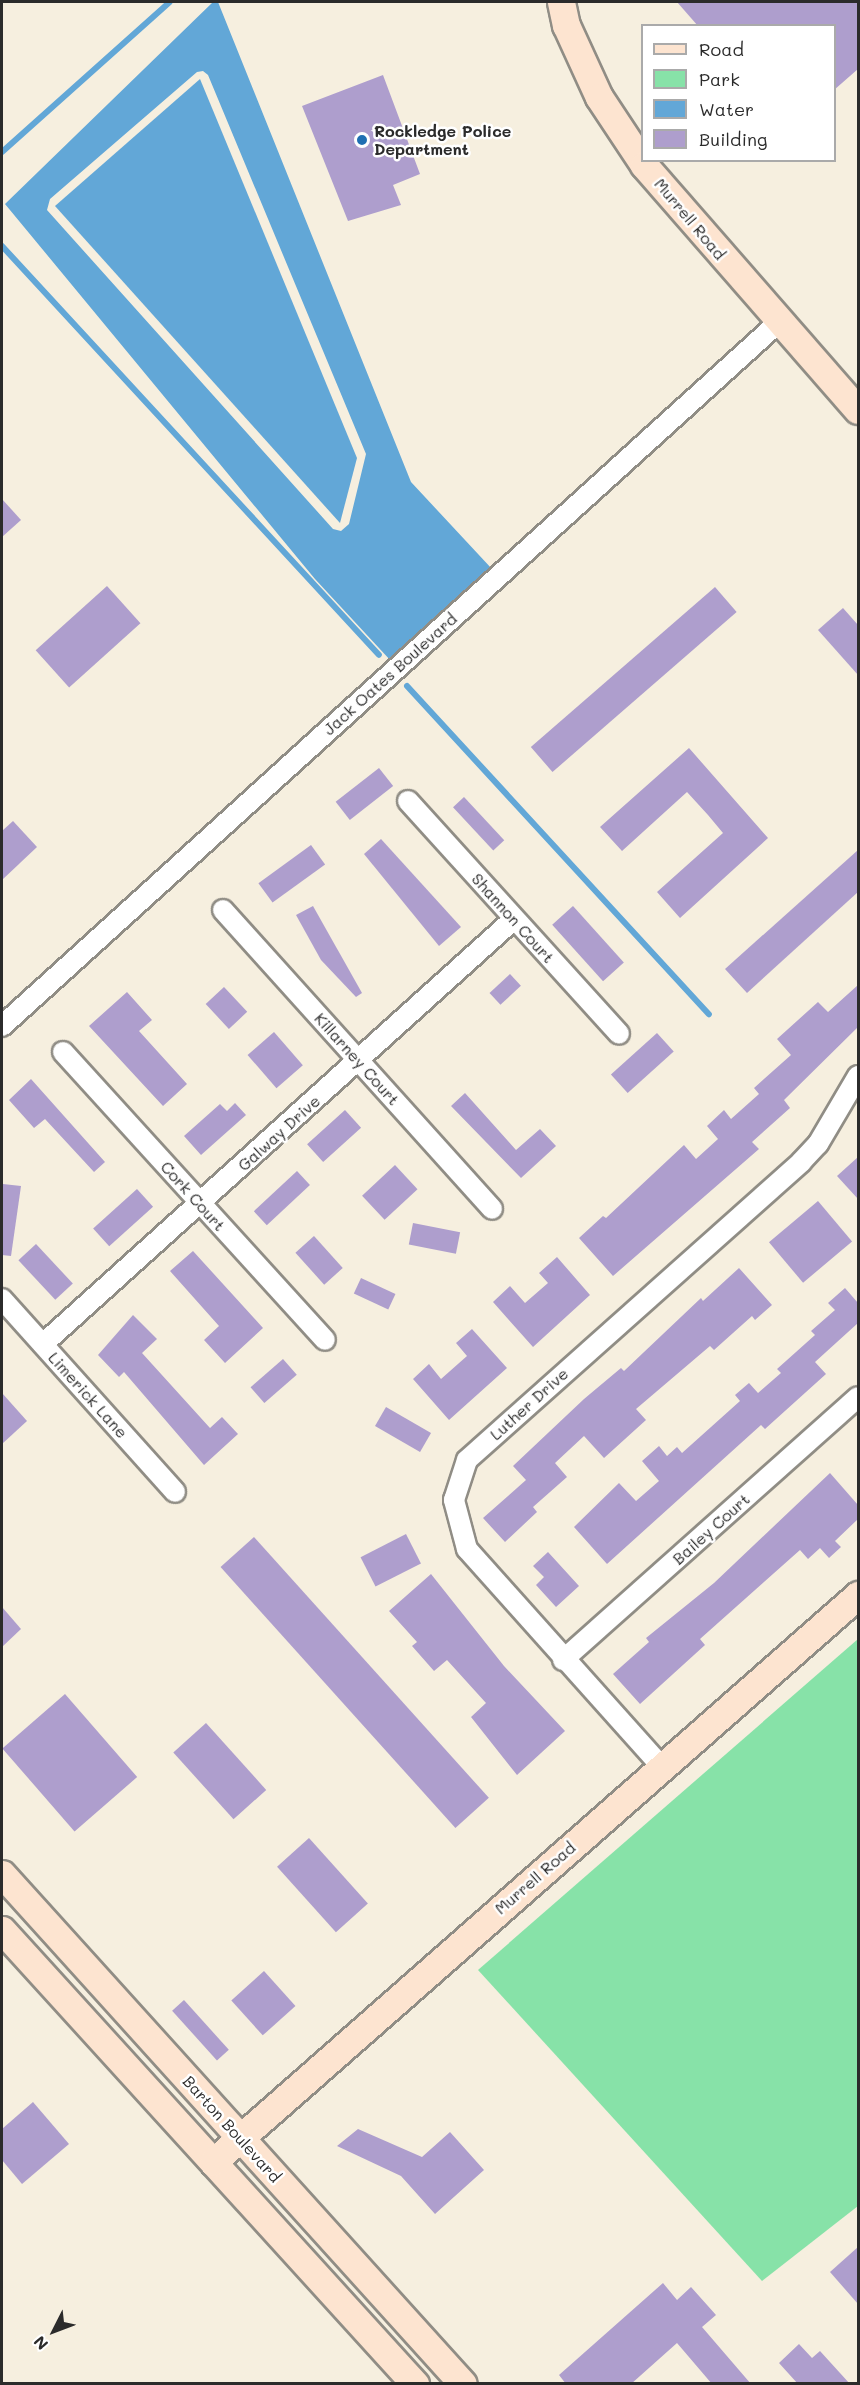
<!DOCTYPE html>
<html>
<head>
<meta charset="utf-8">
<style>
  body { margin:0 }
  #map { position:relative; width:860px; height:2385px; overflow:hidden; background:#f6efdf; font-family:Mali,sans-serif }
  div>[style] { position:absolute }
  .green>* { inset:0; background:#87e2a8 }
  .water>* { inset:0; background:#62a7d7 }
  .stream>* { height:6px; margin:-3px; padding:0 3px; transform-origin:3px; border-radius:3px; background:#62a7d7 }
  .building>* { inset:0; background:#ae9ecd; transform-origin:0 0 }
  .roads { filter:drop-shadow(2px 0 #908d85) drop-shadow(-2px 0 #908d85) drop-shadow(0 2px #908d85) drop-shadow(0 -2px #908d85) }
  .street>* { height:20px; margin:-10px; padding:0 10px; transform-origin:10px; border-radius:10px; background:#fff }
  .secondary>* { height:27px; margin:-13.5px; padding:0 13.5px; transform-origin:13.5px; border-radius:13.5px; background:#fde4d0 }
  .dots>* { width:16px; height:16px; translate:-50% -50%; box-sizing:border-box; border:3px solid #fff; border-radius:50% }
  span { translate:-50% -50%; white-space:nowrap; text-align:center; line-height:1.15; -webkit-text-stroke:5px #fff; paint-order:stroke }
  .poi-label { font-size:16px; color:#2b2b2b; font-weight:700 }
  .left { translate:0 -50%; text-align:left }
  .street-label { font-size:16px; color:#2b2b2b }
  .frame { position:absolute; inset:0; border:3px solid #2b2b2b; pointer-events:none }
  .legend { position:absolute; left:641px; top:24px; width:195px; height:138px; box-sizing:border-box; background:#fff; border:2px solid #aaa; margin:0; padding:8px 10px; list-style:none; font-size:18px; color:#2b2b2b }
  .legend li { display:flex; align-items:center; gap:12px; height:30px }
  .legend b { width:30px; border:2px solid #aaa }
  .north { position:absolute; left:24px; top:2301px; width:60px; height:60px; -webkit-text-stroke:4px #fff; paint-order:stroke; rotate:228deg; font-size:16px; font-weight:700; line-height:24px; text-align:center; color:#2b2b2b }
  .north::after { content:''; display:block; margin:auto; width:21px; height:27px; background:#2b2b2b; clip-path:polygon(50% 0,100% 100%,50% 72%,0 100%) }
</style>
</head>
<body>
<div id="map">
  <div class="green">
    <i style="clip-path:polygon(858px 1639px,858px 2206px,762px 2281px,478px 1970px)"></i>
  </div>
  <div class="water">
    <i style="clip-path:polygon(evenodd,213px 2px,218px 2px,411px 482px,492px 569px,391px 661px,315px 579px,5px 204px,213px 2px,203px 71px,208px 75px,366px 454px,349px 524px,341px 531px,333px 529px,47px 210px,50px 199px,197px 72px,203px 71px)"></i>
    <i style="clip-path:polygon(200px 79px,357px 458px,340px 523px,55px 206px)"></i>
  </div>
  <div class="stream">
    <i style="left:2px;top:152px;width:225px;rotate:-41.8deg"></i>
    <i style="left:2px;top:246px;width:556px;rotate:47.33deg"></i>
    <i style="left:407px;top:686px;width:446px;rotate:47.4deg"></i>
  </div>
  <div class="building">
    <i style="clip-path:polygon(677px 2px,858px 2px,858px 69px,834px 90px,834px 26px,698px 26px)"></i>
    <i style="clip-path:polygon(383px 75px,420px 174px,393px 185px,401px 205px,348px 221px,302px 106px)"></i>
    <i style="clip-path:polygon(2px 499px,21px 520px,2px 537px)"></i>
    <i style="left:107px;top:586px;width:50px;height:96px;rotate:48deg"></i>
    <i style="left:715px;top:587px;width:33px;height:244px;rotate:49deg"></i>
    <i style="clip-path:polygon(843px 608px,858px 625px,858px 675px,818px 630px)"></i>
    <i style="clip-path:polygon(689px 748px,768px 838px,680px 918px,657px 892px,723px 833px,708px 815px,687px 792px,622px 851px,600px 827px)"></i>
    <i style="left:379px;top:768px;width:23px;height:55px;rotate:52deg"></i>
    <i style="left:464px;top:797px;width:59px;height:15px;rotate:47deg"></i>
    <i style="clip-path:polygon(13px 821px,37px 847px,2px 880px,2px 831px)"></i>
    <i style="clip-path:polygon(381px 839px,461px 927px,439px 946px,364px 854px)"></i>
    <i style="left:311px;top:845px;width:24px;height:65px;rotate:54deg"></i>
    <i style="clip-path:polygon(858px 850px,858px 892px,747px 993px,725px 969px)"></i>
    <i style="clip-path:polygon(313px 906px,362px 993px,356px 997px,321px 960px,296px 915px)"></i>
    <i style="left:573px;top:906px;width:76px;height:28px;rotate:48deg"></i>
    <i style="left:510px;top:974px;width:16px;height:28px;rotate:47deg"></i>
    <i style="clip-path:polygon(858px 985px,858px 1027px,784px 1100px,790px 1108px,752px 1142px,759px 1149px,613px 1276px,579px 1238px,603px 1216px,606px 1218px,684px 1145px,696px 1159px,718px 1139px,707px 1126px,724px 1110px,731px 1119px,759px 1094px,754px 1088px,791px 1055px,777px 1039px,818px 1002px,828px 1012px)"></i>
    <i style="left:224px;top:987px;width:34px;height:25px;rotate:47deg"></i>
    <i style="clip-path:polygon(127px 992px,152px 1020px,139px 1031px,187px 1084px,163px 1106px,89px 1026px)"></i>
    <i style="left:274px;top:1032px;width:44px;height:35px;rotate:49deg"></i>
    <i style="left:657px;top:1033px;width:25px;height:62px;rotate:48deg"></i>
    <i style="clip-path:polygon(31px 1079px,105px 1162px,94px 1172px,45px 1119px,34px 1128px,9px 1100px)"></i>
    <i style="clip-path:polygon(465px 1093px,516px 1150px,540px 1129px,556px 1146px,521px 1178px,451px 1106px)"></i>
    <i style="clip-path:polygon(235px 1103px,246px 1115px,201px 1155px,184px 1136px,220px 1104px,227px 1111px)"></i>
    <i style="left:345px;top:1110px;width:24px;height:51px;rotate:48deg"></i>
    <i style="clip-path:polygon(858px 1157px,858px 1199px,837px 1176px)"></i>
    <i style="left:395px;top:1165px;width:33px;height:45px;rotate:47deg"></i>
    <i style="left:297px;top:1171px;width:19px;height:59px;rotate:47deg"></i>
    <i style="clip-path:polygon(3px 1184px,21px 1186px,11px 1256px,2px 1255px)"></i>
    <i style="left:137px;top:1189px;width:24px;height:59px;rotate:48deg"></i>
    <i style="left:818px;top:1201px;width:53px;height:64px;rotate:50deg"></i>
    <i style="left:413px;top:1223px;width:48px;height:22px;rotate:11deg"></i>
    <i style="left:314px;top:1236px;width:43px;height:25px;rotate:48deg"></i>
    <i style="left:36px;top:1244px;width:54px;height:24px;rotate:47deg"></i>
    <i style="clip-path:polygon(193px 1251px,263px 1328px,225px 1363px,204px 1340px,219px 1326px,170px 1271px)"></i>
    <i style="clip-path:polygon(557px 1257px,590px 1295px,533px 1347px,493px 1302px,510px 1286px,525px 1303px,548px 1283px,539px 1273px)"></i>
    <i style="clip-path:polygon(739px 1268px,772px 1305px,755px 1320px,752px 1316px,714px 1350px,710px 1346px,636px 1409px,646px 1420px,604px 1458px,584px 1436px,555px 1463px,567px 1477px,533px 1507px,537px 1512px,505px 1542px,483px 1518px,526px 1480px,513px 1466px,584px 1399px,621px 1368px,624px 1371px,701px 1298px,703px 1301px)"></i>
    <i style="left:361px;top:1278px;width:38px;height:17px;rotate:25deg"></i>
    <i style="clip-path:polygon(845px 1288px,858px 1303px,858px 1323px,815px 1362px,826px 1374px,765px 1429px,761px 1425px,607px 1564px,574px 1527px,619px 1483px,636px 1501px,659px 1481px,642px 1461px,659px 1446px,667px 1456px,677px 1447px,682px 1453px,740px 1401px,735px 1395px,749px 1383px,758px 1393px,781px 1373px,777px 1369px,815px 1335px,811px 1331px,835px 1310px,828px 1303px)"></i>
    <i style="clip-path:polygon(133px 1315px,157px 1339px,142px 1353px,210px 1428px,222px 1417px,238px 1434px,204px 1465px,124px 1372px,119px 1377px,98px 1355px)"></i>
    <i style="clip-path:polygon(472px 1329px,507px 1368px,449px 1420px,413px 1379px,429px 1364px,441px 1379px,467px 1356px,456px 1343px)"></i>
    <i style="left:283px;top:1359px;width:21px;height:43px;rotate:49deg"></i>
    <i style="clip-path:polygon(2px 1393px,27px 1421px,2px 1444px)"></i>
    <i style="left:386px;top:1407px;width:52px;height:22px;rotate:30deg"></i>
    <i style="clip-path:polygon(830px 1473px,858px 1505px,858px 1519px,835px 1541px,841px 1547px,829px 1558px,820px 1548px,808px 1559px,800px 1550px,700px 1639px,705px 1645px,640px 1704px,613px 1674px,649px 1642px,646px 1638px,714px 1583px)"></i>
    <i style="left:406px;top:1534px;width:33px;height:51px;rotate:63deg"></i>
    <i style="left:254px;top:1537px;width:351px;height:45px;rotate:48deg"></i>
    <i style="clip-path:polygon(548px 1552px,579px 1586px,556px 1607px,536px 1585px,544px 1577px,533px 1566px)"></i>
    <i style="clip-path:polygon(431px 1574px,504px 1666px,565px 1731px,517px 1775px,471px 1717px,486px 1703px,447px 1660px,434px 1671px,412px 1646px,417px 1642px,389px 1611px)"></i>
    <i style="clip-path:polygon(2px 1607px,21px 1629px,2px 1647px)"></i>
    <i style="left:65px;top:1694px;width:110px;height:83px;rotate:49deg"></i>
    <i style="left:206px;top:1723px;width:90px;height:44px;rotate:48deg"></i>
    <i style="left:309px;top:1838px;width:88px;height:43px;rotate:48deg"></i>
    <i style="left:264px;top:1971px;width:47px;height:44px;rotate:48deg"></i>
    <i style="left:184px;top:2000px;width:67px;height:16px;rotate:48deg"></i>
    <i style="clip-path:polygon(33px 2102px,69px 2144px,22px 2184px,2px 2160px,2px 2129px)"></i>
    <i style="clip-path:polygon(358px 2129px,422px 2157px,450px 2132px,484px 2170px,435px 2214px,401px 2176px,337px 2146px)"></i>
    <i style="clip-path:polygon(858px 2247px,858px 2304px,830px 2272px)"></i>
    <i style="clip-path:polygon(663px 2283px,677px 2300px,691px 2287px,716px 2315px,702px 2327px,751px 2384px,712px 2384px,677px 2343px,631px 2384px,566px 2384px,559px 2375px)"></i>
    <i style="clip-path:polygon(799px 2344px,812px 2358px,820px 2351px,850px 2384px,798px 2384px,779px 2363px)"></i>
  </div>
  <div class="roads">
    <div class="street">
      <i style="left:408px;top:801px;width:314px;rotate:47.8deg"></i>
      <i style="left:223px;top:910px;width:402px;rotate:48deg"></i>
      <i style="left:2px;top:1026px;width:1048px;rotate:-42.18deg"></i>
      <i style="left:63px;top:1052px;width:389px;rotate:47.7deg"></i>
      <i style="left:2px;top:1299px;width:259px;rotate:48.1deg"></i>
      <i style="left:43px;top:1344px;width:634px;rotate:-42.06deg"></i>
      <i style="left:563px;top:1660px;width:395px;rotate:-41.7deg"></i>
      <i style="left:661px;top:1766px;width:291px;rotate:-131.8deg"></i>
      <i style="left:467px;top:1549px;width:51px;rotate:-104.9deg"></i>
      <i style="left:454px;top:1500px;width:42px;rotate:-72deg"></i>
      <i style="left:467px;top:1460px;width:448px;rotate:-41.7deg"></i>
      <i style="left:801px;top:1162px;width:25px;rotate:-47deg"></i>
      <i style="left:818px;top:1144px;width:79px;rotate:-59.5deg"></i>
    </div>
    <div class="secondary">
      <i style="left:561px;top:2px;width:24px;rotate:78deg"></i>
      <i style="left:566px;top:25px;width:79px;rotate:65.4deg"></i>
      <i style="left:599px;top:97px;width:82px;rotate:56.5deg"></i>
      <i style="left:644px;top:165px;width:325px;rotate:48.9deg"></i>
      <i style="left:2px;top:1874px;width:687px;rotate:47.89deg"></i>
      <i style="left:2px;top:1930px;width:614px;rotate:47.71deg"></i>
      <i style="left:213px;top:2162px;width:859px;rotate:-41.32deg"></i>
    </div>
  </div>
  <div class="dots">
    <i style="left:362px;top:140px;background:#1f6fb2"></i>
  </div>
  <div class="poi-label">
    <span class="left" style="left:374px;top:140px">Rockledge Police<br>Department</span>
  </div>
  <div class="street-label">
    <span style="left:690px;top:219px;rotate:50deg">Murrell Road</span>
    <span style="left:390px;top:674px;rotate:-42deg">Jack Oates Boulevard</span>
    <span style="left:513px;top:918px;rotate:48deg">Shannon Court</span>
    <span style="left:357px;top:1059px;rotate:48deg">Killarney Court</span>
    <span style="left:279px;top:1133px;rotate:-42deg">Galway Drive</span>
    <span style="left:193px;top:1196px;rotate:48deg">Cork Court</span>
    <span style="left:88px;top:1395px;rotate:48deg">Limerick Lane</span>
    <span style="left:529px;top:1404px;rotate:-42deg">Luther Drive</span>
    <span style="left:711px;top:1529px;rotate:-42deg">Bailey Court</span>
    <span style="left:535px;top:1878px;rotate:-41deg">Murrell Road</span>
    <span style="left:232px;top:2129px;rotate:48deg">Barton Boulevard</span>
  </div>
  <div class="frame"></div>
  <ul class="legend">
  <li><b style="height:8px;background:#fde4d0"></b>Road</li>
  <li><b style="height:16px;background:#87e2a8"></b>Park</li>
  <li><b style="height:16px;background:#62a7d7"></b>Water</li>
  <li><b style="height:16px;background:#ae9ecd"></b>Building</li>
  </ul>
  <div class="north">N</div>
</div>
</body>
</html>
